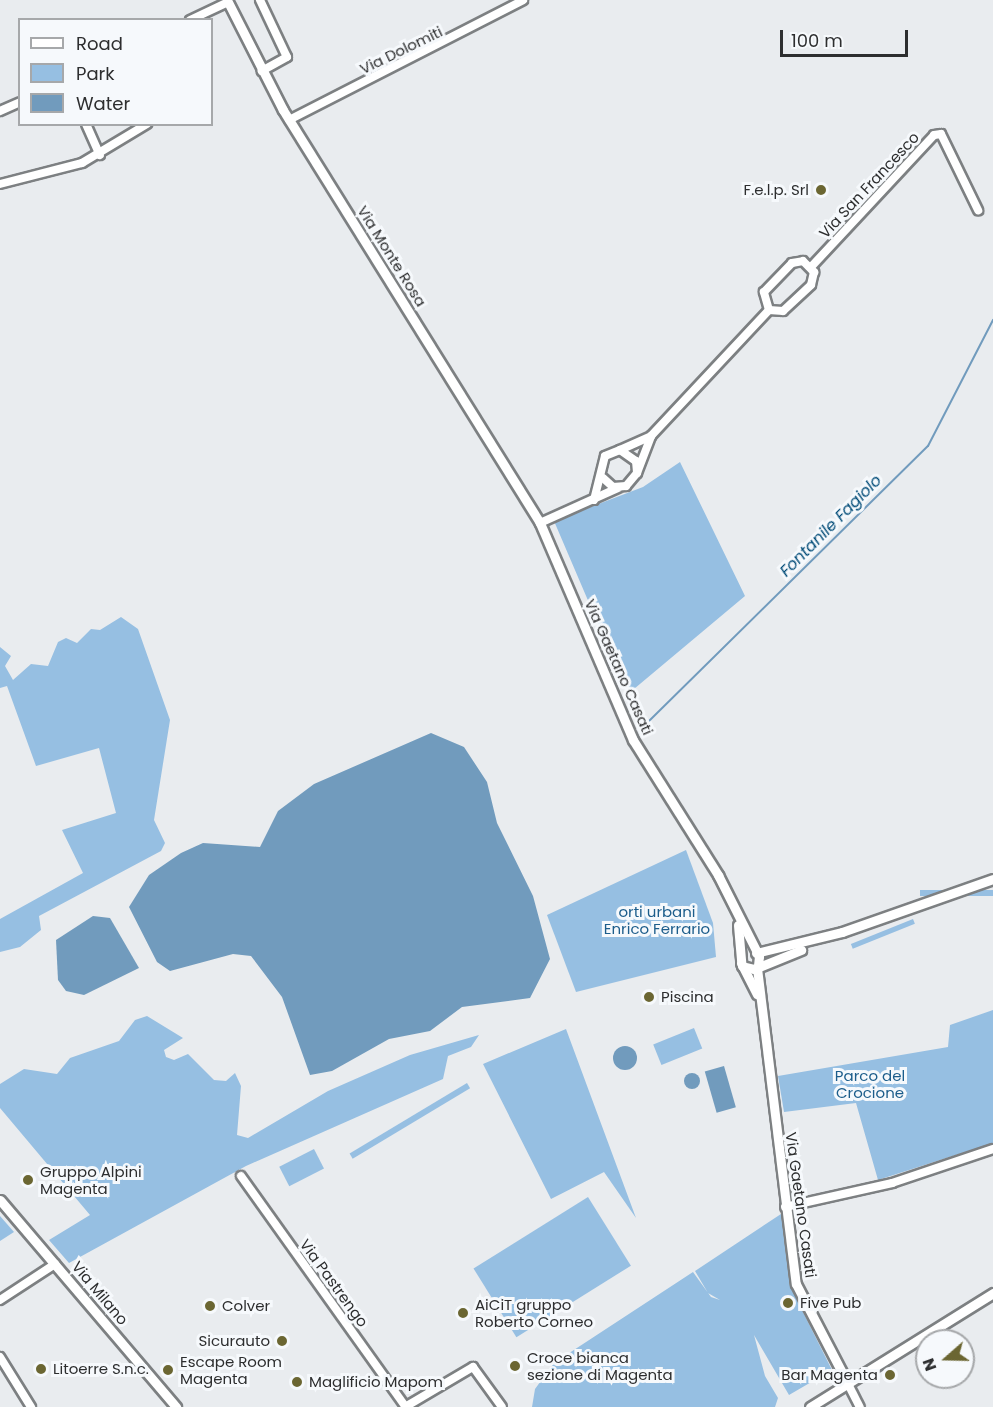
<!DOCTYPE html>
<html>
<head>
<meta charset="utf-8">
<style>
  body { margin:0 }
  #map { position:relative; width:993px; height:1407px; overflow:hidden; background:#e9ecef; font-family:Poppins,sans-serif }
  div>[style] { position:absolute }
  .green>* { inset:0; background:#96bfe2; transform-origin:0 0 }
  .water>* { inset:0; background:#719bbd; transform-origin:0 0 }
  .round { border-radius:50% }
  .stream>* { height:2px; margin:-1px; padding:0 1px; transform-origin:1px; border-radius:1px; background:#719bbd }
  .roads { filter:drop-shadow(2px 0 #7d8082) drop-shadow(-2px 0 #7d8082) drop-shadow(0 2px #7d8082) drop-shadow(0 -2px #7d8082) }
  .minor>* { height:8px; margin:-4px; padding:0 4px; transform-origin:4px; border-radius:4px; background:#fff }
  .tertiary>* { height:9px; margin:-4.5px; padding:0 4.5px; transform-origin:4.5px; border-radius:4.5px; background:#fff }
  .dots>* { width:16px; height:16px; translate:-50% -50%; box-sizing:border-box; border:3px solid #f6f9fc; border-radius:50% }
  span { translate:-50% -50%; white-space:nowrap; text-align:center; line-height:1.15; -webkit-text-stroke:6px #f6f9fc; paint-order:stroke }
  .street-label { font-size:15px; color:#2d2e2f }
  .poi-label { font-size:15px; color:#2d2e2f }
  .right { translate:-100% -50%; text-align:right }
  .left { translate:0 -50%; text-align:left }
  .park-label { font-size:15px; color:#1c5d8b }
  .water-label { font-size:16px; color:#004b77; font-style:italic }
  .legend { position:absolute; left:18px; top:18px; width:195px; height:108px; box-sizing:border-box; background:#f6f9fc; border:2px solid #a6a8aa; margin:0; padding:8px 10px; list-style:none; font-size:18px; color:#2d2e2f }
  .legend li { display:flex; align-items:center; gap:12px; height:30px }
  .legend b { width:30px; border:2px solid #a6a8aa }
  .north { position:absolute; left:915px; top:1329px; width:60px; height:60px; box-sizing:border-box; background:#f6f9fc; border:2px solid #a6a8aa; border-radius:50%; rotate:250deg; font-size:16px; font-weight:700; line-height:24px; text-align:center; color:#2d2e2f }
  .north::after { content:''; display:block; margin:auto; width:21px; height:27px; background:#6b6632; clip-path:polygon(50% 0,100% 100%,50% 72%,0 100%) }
  .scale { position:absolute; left:780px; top:30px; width:128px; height:27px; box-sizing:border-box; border:3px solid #2d2e2f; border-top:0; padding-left:8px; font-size:18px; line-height:21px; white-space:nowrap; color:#2d2e2f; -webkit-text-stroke:4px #f6f9fc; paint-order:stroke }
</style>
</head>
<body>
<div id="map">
  <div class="green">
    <i style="clip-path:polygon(680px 462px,745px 596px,628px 694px,554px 521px,643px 487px)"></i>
    <i style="clip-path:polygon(121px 617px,138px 629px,170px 720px,154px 820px,165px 843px,161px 851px,39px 916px,41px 930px,20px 947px,0 952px,0 919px,83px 873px,62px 830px,116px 813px,99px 748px,36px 766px,7px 686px,0 688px,0 647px,11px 656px,5px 666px,13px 680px,31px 664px,48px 666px,58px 642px,66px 638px,77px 643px,91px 629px,100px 630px)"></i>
    <i style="clip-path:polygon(686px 850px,713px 923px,716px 957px,576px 992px,547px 915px)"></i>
    <i style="left:993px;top:890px;width:6px;height:73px;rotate:90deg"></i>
    <i style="left:913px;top:919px;width:5px;height:67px;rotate:68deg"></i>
    <i style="clip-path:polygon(993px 1010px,993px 1143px,878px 1180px,856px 1103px,784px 1112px,778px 1076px,948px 1047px,950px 1025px)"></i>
    <i style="clip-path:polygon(147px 1016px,183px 1038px,164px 1050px,166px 1057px,174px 1060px,188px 1054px,214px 1080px,226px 1081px,235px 1073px,241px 1086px,237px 1135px,248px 1138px,328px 1091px,410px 1055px,479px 1035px,471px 1047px,448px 1056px,443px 1079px,246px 1166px,69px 1263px,49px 1240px,90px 1215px,0 1108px,0 1084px,24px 1069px,57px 1074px,70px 1058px,119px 1041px,135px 1020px)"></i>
    <i style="left:694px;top:1028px;width:22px;height:44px;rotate:68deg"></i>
    <i style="clip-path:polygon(566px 1029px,636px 1218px,604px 1172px,551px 1199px,483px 1064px)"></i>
    <i style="left:467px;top:1083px;width:6px;height:137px;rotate:59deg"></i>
    <i style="left:314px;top:1149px;width:22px;height:39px;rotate:63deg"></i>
    <i style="left:588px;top:1197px;width:81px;height:135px;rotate:58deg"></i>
    <i style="clip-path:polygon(781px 1214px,790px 1286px,832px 1370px,789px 1395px,754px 1335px,765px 1376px,778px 1398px,775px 1407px,532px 1407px,535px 1389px,554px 1363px,693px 1272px,711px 1297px,720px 1300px,708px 1293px,695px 1271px)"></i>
    <i style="clip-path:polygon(0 1216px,14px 1232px,0 1241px)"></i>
  </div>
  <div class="water">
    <i style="clip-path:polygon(431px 733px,464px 747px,487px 782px,497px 823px,533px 896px,550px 959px,530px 998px,462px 1007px,430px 1031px,389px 1039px,332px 1071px,310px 1075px,282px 997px,251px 956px,233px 954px,170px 971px,157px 962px,129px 907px,149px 875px,181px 853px,203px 843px,260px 847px,278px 811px,314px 784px)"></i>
    <i style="clip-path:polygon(93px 916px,110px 918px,139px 968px,84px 995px,66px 991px,58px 980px,56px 940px)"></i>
    <i class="round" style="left:613px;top:1046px;width:24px;height:24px"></i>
    <i style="left:724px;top:1066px;width:43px;height:20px;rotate:74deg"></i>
    <i class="round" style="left:684px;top:1073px;width:16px;height:16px"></i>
  </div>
  <div class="stream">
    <i style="left:649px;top:721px;width:392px;rotate:-44.6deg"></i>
    <i style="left:928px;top:446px;width:142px;rotate:-62.7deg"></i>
  </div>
  <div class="roads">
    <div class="minor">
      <i style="left:260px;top:0;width:63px;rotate:64.7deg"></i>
      <i style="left:287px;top:57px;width:29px;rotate:151deg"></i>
      <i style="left:190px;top:20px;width:42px;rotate:-25.3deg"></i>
      <i style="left:0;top:111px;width:22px;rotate:-24deg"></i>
      <i style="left:289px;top:120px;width:263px;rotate:-27.1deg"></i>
      <i style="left:86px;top:124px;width:34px;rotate:66deg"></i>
      <i style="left:0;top:184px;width:85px;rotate:-14.4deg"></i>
      <i style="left:82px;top:163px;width:76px;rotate:-31deg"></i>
      <i style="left:803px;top:261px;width:16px;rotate:45deg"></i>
      <i style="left:814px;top:272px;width:13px;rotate:103deg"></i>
      <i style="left:811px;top:285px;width:38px;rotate:137deg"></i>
      <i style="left:783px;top:311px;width:14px;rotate:-176deg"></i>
      <i style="left:769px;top:310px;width:19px;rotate:-106deg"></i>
      <i style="left:764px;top:292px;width:40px;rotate:-46deg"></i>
      <i style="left:792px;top:263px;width:11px;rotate:-10deg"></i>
      <i style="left:811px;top:267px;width:180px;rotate:-47deg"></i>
      <i style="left:934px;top:135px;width:7px;rotate:-8deg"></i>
      <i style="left:941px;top:134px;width:85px;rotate:64deg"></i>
      <i style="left:620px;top:450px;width:34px;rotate:-24deg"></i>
      <i style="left:637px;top:473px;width:40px;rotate:-69deg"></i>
      <i style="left:651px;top:436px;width:173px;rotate:-46.9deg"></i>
      <i style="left:594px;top:500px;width:45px;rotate:-76deg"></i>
      <i style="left:605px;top:456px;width:16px;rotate:-22deg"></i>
      <i style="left:620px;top:450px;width:19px;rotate:35deg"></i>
      <i style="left:636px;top:461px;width:12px;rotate:85deg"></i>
      <i style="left:637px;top:473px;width:17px;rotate:130deg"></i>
      <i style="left:626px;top:486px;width:13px;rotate:176deg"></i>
      <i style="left:613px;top:487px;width:13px;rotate:-138deg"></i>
      <i style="left:540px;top:523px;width:85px;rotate:-24.2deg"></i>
      <i style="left:241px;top:1176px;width:284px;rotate:54.5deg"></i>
      <i style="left:785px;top:1207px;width:110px;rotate:-12.6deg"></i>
      <i style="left:892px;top:1183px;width:107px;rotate:-18.6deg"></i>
      <i style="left:0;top:1300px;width:66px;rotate:-33.2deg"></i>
      <i style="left:0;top:1357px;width:59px;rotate:58.2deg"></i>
      <i style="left:847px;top:1382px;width:28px;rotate:63deg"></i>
      <i style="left:405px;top:1407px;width:79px;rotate:-30.5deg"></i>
      <i style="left:473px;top:1367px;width:49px;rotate:54.1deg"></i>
    </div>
    <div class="tertiary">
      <i style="left:227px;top:0;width:123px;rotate:63deg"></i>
      <i style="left:283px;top:110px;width:486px;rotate:58.1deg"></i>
      <i style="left:540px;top:523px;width:236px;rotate:66.8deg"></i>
      <i style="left:633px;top:740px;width:160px;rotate:57.8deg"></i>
      <i style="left:718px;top:875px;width:91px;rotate:63.2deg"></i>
      <i style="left:759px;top:956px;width:10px;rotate:96deg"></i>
      <i style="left:738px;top:925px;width:38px;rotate:85deg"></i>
      <i style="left:741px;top:963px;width:35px;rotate:63deg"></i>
      <i style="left:756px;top:953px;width:89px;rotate:-13.7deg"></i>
      <i style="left:842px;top:932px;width:160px;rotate:-19.3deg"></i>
      <i style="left:742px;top:966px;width:12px;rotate:14deg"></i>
      <i style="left:754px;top:969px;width:51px;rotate:-22deg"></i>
      <i style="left:757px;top:968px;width:318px;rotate:83deg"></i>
      <i style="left:796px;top:1284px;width:110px;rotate:62.5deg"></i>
      <i style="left:0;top:1200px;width:272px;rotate:49.6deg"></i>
      <i style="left:810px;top:1407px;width:216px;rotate:-31.9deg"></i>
    </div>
  </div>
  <div class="dots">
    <i style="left:821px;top:190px;background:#6b6632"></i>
    <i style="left:649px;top:997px;background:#6b6632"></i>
    <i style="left:28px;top:1180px;background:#6b6632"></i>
    <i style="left:788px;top:1303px;background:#6b6632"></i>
    <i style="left:210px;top:1306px;background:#6b6632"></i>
    <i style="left:463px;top:1313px;background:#6b6632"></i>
    <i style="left:282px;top:1341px;background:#6b6632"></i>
    <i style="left:515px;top:1366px;background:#6b6632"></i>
    <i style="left:41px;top:1369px;background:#6b6632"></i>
    <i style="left:168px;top:1370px;background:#6b6632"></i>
    <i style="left:890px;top:1375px;background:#6b6632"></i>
    <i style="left:297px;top:1382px;background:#6b6632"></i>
  </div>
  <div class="street-label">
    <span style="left:401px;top:50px;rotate:-26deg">Via Dolomiti</span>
    <span style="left:869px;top:185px;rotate:-47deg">Via San Francesco</span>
    <span style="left:392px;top:256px;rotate:58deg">Via Monte Rosa</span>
    <span style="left:619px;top:667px;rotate:66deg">Via Gaetano Casati</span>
    <span style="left:801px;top:1205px;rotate:82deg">Via Gaetano Casati</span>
    <span style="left:334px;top:1283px;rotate:54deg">Via Pastrengo</span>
    <span style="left:100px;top:1293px;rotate:50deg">Via Milano</span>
  </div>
  <div class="poi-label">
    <span class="right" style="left:809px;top:190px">F.e.l.p. Srl</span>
    <span class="left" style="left:661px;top:997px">Piscina</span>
    <span class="left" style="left:40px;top:1180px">Gruppo Alpini<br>Magenta</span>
    <span class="left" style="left:800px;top:1303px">Five Pub</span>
    <span class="left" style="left:475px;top:1313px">AiCiT gruppo<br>Roberto Corneo</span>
    <span class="left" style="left:222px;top:1306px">Colver</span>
    <span class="right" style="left:270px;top:1341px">Sicurauto</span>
    <span class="left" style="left:527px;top:1366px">Croce bianca<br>sezione di Magenta</span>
    <span class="left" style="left:180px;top:1370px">Escape Room<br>Magenta</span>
    <span class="left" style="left:53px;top:1369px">Litoerre S.n.c.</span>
    <span class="right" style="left:878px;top:1375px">Bar Magenta</span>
    <span class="left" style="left:309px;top:1382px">Maglificio Mapom</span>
  </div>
  <div class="park-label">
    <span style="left:657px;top:920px">orti urbani<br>Enrico Ferrario</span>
    <span style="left:870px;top:1084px">Parco del<br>Crocione</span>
  </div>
  <div class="water-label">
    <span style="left:831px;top:526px;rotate:-45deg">Fontanile Fagiolo</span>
  </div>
  <ul class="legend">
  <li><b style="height:8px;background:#fff"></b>Road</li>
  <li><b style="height:16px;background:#96bfe2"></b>Park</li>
  <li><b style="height:16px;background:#719bbd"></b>Water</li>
  </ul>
  <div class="north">N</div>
  <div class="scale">100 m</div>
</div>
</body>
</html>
